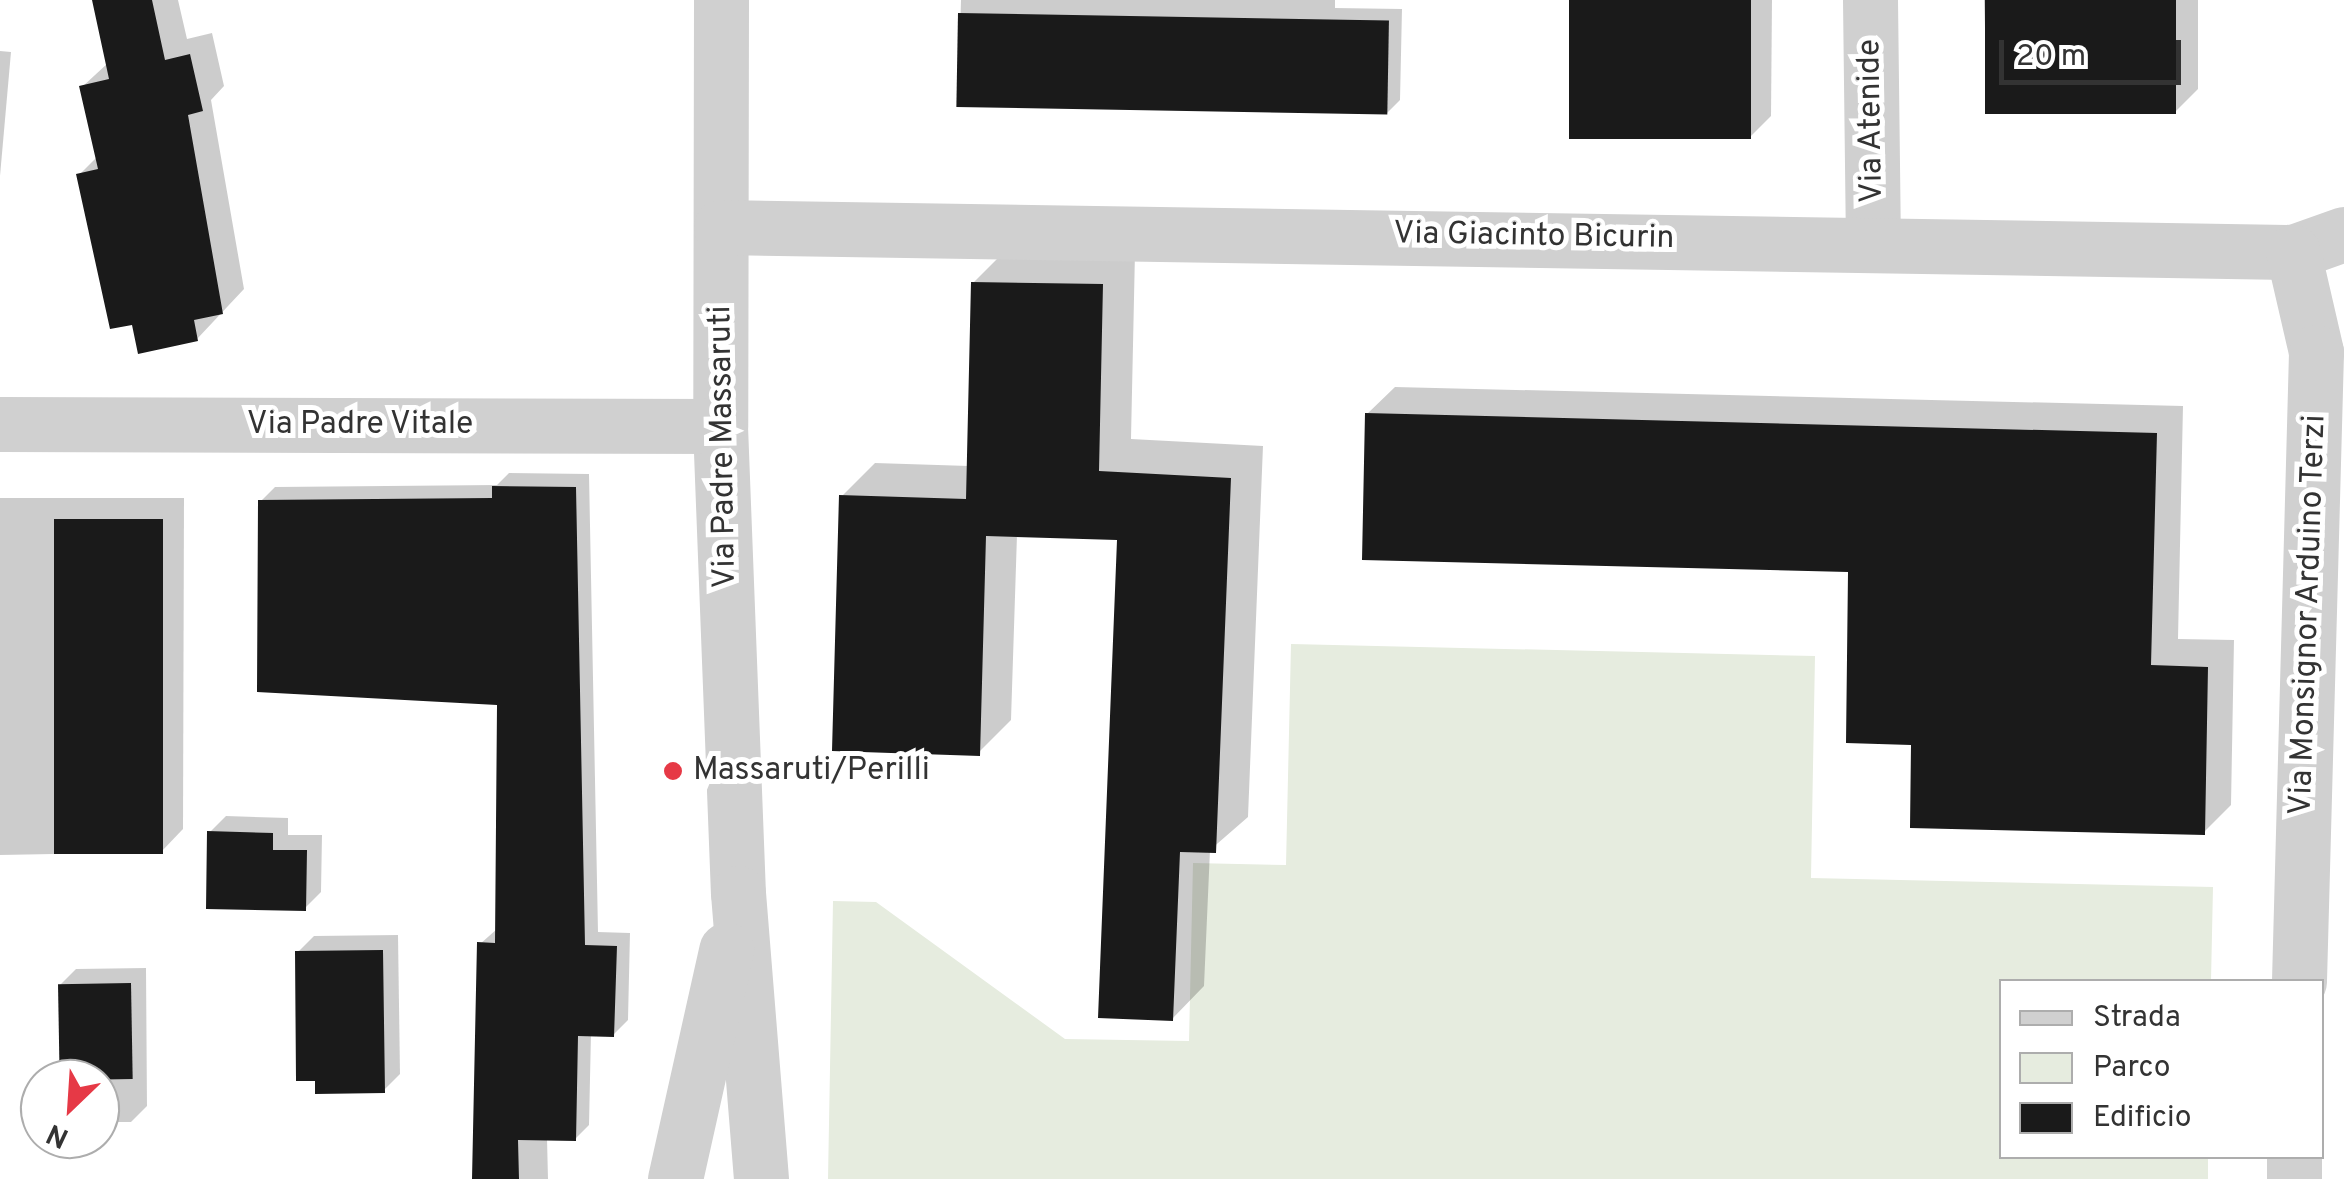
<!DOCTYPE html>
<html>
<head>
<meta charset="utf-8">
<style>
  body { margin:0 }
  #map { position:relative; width:2344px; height:1179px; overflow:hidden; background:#fff; font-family:Overpass,sans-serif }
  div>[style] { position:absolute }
  .green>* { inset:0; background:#e6ecdf }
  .shadow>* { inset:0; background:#0003 }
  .building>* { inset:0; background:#1a1a1a; transform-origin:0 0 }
  .street>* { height:55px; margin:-27.5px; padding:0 27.5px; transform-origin:27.5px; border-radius:27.5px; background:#d0d0d0 }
  .dots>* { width:28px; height:28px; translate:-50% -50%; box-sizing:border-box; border:5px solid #fff; border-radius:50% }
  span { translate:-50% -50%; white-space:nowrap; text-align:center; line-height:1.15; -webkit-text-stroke:10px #fff; paint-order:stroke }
  .street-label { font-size:32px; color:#333 }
  .poi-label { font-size:32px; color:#333 }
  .left { translate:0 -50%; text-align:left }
  .legend { position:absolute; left:1999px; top:979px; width:325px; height:180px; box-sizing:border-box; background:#fff; border:2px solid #adadad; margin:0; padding:12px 18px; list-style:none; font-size:30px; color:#333 }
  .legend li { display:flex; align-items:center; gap:20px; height:50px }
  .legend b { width:50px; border:2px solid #adadad }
  .north { position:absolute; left:20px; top:1059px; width:100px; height:100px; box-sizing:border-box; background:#fff; border:2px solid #adadad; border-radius:50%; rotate:205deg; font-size:28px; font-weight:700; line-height:40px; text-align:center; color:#333 }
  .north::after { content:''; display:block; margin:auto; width:35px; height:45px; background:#e63946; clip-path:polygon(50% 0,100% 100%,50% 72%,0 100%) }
  .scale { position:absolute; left:1999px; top:40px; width:182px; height:45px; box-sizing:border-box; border:5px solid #333; border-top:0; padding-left:12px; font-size:30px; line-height:35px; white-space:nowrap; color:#333; -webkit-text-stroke:8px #fff; paint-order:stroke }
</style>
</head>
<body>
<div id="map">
  <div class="green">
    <i style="clip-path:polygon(1291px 644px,1815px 656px,1811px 878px,2213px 887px,2211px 981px,2002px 982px,2002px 1156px,2208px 1157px,2208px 1179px,828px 1179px,833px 901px,876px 902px,1065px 1039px,1189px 1041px,1193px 863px,1286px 865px)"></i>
  </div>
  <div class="shadow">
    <i style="clip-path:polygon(94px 0,178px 0,187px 39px,212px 33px,224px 86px,211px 100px,244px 289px,197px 339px,133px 322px,79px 175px,97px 157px,82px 87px,108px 63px)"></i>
    <i style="clip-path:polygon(961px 0,1335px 0,1335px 8px,1402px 9px,1400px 100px,1386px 114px,958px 105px)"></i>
    <i style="clip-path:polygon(1571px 0,1772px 0,1771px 116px,1748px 139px)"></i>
    <i style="clip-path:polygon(1984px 0,2198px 0,2198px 89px,2176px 111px,1988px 112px)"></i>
    <i style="clip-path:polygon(0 51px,11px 52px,0 176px)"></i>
    <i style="clip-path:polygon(1006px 250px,1135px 252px,1131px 439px,1263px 446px,1248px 817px,1210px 850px,1204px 986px,1172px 1019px,1120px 537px,1017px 535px,1011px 720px,978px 753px,842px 496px,875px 463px,969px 466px,973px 283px)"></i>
    <i style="clip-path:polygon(1395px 387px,2183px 406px,2178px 639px,2234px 640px,2231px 805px,2204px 832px,1913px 742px,1851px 570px,1367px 414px)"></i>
    <i style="clip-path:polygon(509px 473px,589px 474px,598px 932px,630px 933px,628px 1020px,614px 1034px,591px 1033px,589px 1125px,575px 1139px,547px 1138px,548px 1179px,475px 1179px,480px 944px,497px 929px,500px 702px,261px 501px,275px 487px,497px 485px)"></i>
    <i style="clip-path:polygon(0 498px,184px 498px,183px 829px,161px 852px,0 855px)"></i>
    <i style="clip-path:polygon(226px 816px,288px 818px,288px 835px,322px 835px,321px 892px,305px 908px,210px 832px)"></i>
    <i style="clip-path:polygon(398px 935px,400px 1074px,384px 1090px,298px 952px,314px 936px)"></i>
    <i style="clip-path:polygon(146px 968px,147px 1106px,131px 1122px,100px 1122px,100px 1079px,62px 1079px,60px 985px,76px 969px)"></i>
  </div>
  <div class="building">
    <i style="clip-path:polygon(92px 0,152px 0,165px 60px,190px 54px,203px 111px,188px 115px,223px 314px,194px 320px,198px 341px,138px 354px,132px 325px,110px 329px,76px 174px,98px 169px,79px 86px,109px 79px)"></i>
    <i style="left:1569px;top:0;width:182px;height:139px"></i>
    <i style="left:1985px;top:0;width:191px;height:114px"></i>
    <i style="left:958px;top:13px;width:431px;height:94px;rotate:1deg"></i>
    <i style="clip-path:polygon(971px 282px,1103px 284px,1099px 471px,1231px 478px,1216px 853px,1180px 852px,1173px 1021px,1098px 1018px,1117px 540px,986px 536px,980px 756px,832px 751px,839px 495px,966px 499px)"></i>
    <i style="clip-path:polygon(1365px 413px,2157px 433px,2151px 665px,2208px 667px,2205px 835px,1910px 828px,1911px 745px,1846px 743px,1848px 572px,1362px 560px)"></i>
    <i style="clip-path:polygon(492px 486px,576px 487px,585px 945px,617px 946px,614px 1037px,578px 1036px,576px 1141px,518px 1140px,519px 1179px,472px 1179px,477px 942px,495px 943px,497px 705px,257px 692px,258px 500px,492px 498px)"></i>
    <i style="left:163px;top:519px;width:335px;height:109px;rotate:90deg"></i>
    <i style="clip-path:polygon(207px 831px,273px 833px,273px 850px,307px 850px,306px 911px,206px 909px)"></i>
    <i style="clip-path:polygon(383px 950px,385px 1093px,315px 1094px,315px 1081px,296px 1081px,295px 951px)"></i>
    <i style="left:131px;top:983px;width:96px;height:73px;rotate:89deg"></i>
  </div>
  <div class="street">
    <i style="left:721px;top:0;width:426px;rotate:90.1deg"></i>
    <i style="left:720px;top:426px;width:467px;rotate:87.8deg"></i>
    <i style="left:738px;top:893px;width:287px;rotate:85.4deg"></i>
    <i style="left:1870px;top:0;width:241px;rotate:89.3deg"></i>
    <i style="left:721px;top:227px;width:1572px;rotate:0.91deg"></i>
    <i style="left:2293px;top:252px;width:54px;rotate:-19.4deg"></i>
    <i style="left:2293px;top:252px;width:103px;rotate:77deg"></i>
    <i style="left:2316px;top:352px;width:630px;rotate:91.55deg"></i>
    <i style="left:0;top:424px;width:720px;rotate:0.16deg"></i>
    <i style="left:675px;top:1179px;width:235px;rotate:-77.4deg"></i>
    <i style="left:2294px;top:1179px;width:23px;rotate:-90deg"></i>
  </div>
  <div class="dots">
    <i style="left:673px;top:771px;background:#e63946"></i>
  </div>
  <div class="street-label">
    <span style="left:1872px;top:121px;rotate:-91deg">Via Atenide</span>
    <span style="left:1534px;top:237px;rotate:1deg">Via Giacinto Bicurin</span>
    <span style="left:360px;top:425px">Via Padre Vitale</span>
    <span style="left:724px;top:447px;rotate:-91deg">Via Padre Massaruti</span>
    <span style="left:2309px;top:615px;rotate:-88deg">Via Monsignor Arduino Terzi</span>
  </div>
  <div class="poi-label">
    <span class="left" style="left:693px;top:771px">Massaruti/Perilli</span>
  </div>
  <ul class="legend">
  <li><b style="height:12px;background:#d0d0d0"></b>Strada</li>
  <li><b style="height:28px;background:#e6ecdf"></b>Parco</li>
  <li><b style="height:28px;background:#1a1a1a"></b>Edificio</li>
  </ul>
  <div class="north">N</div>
  <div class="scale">20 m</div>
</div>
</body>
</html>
